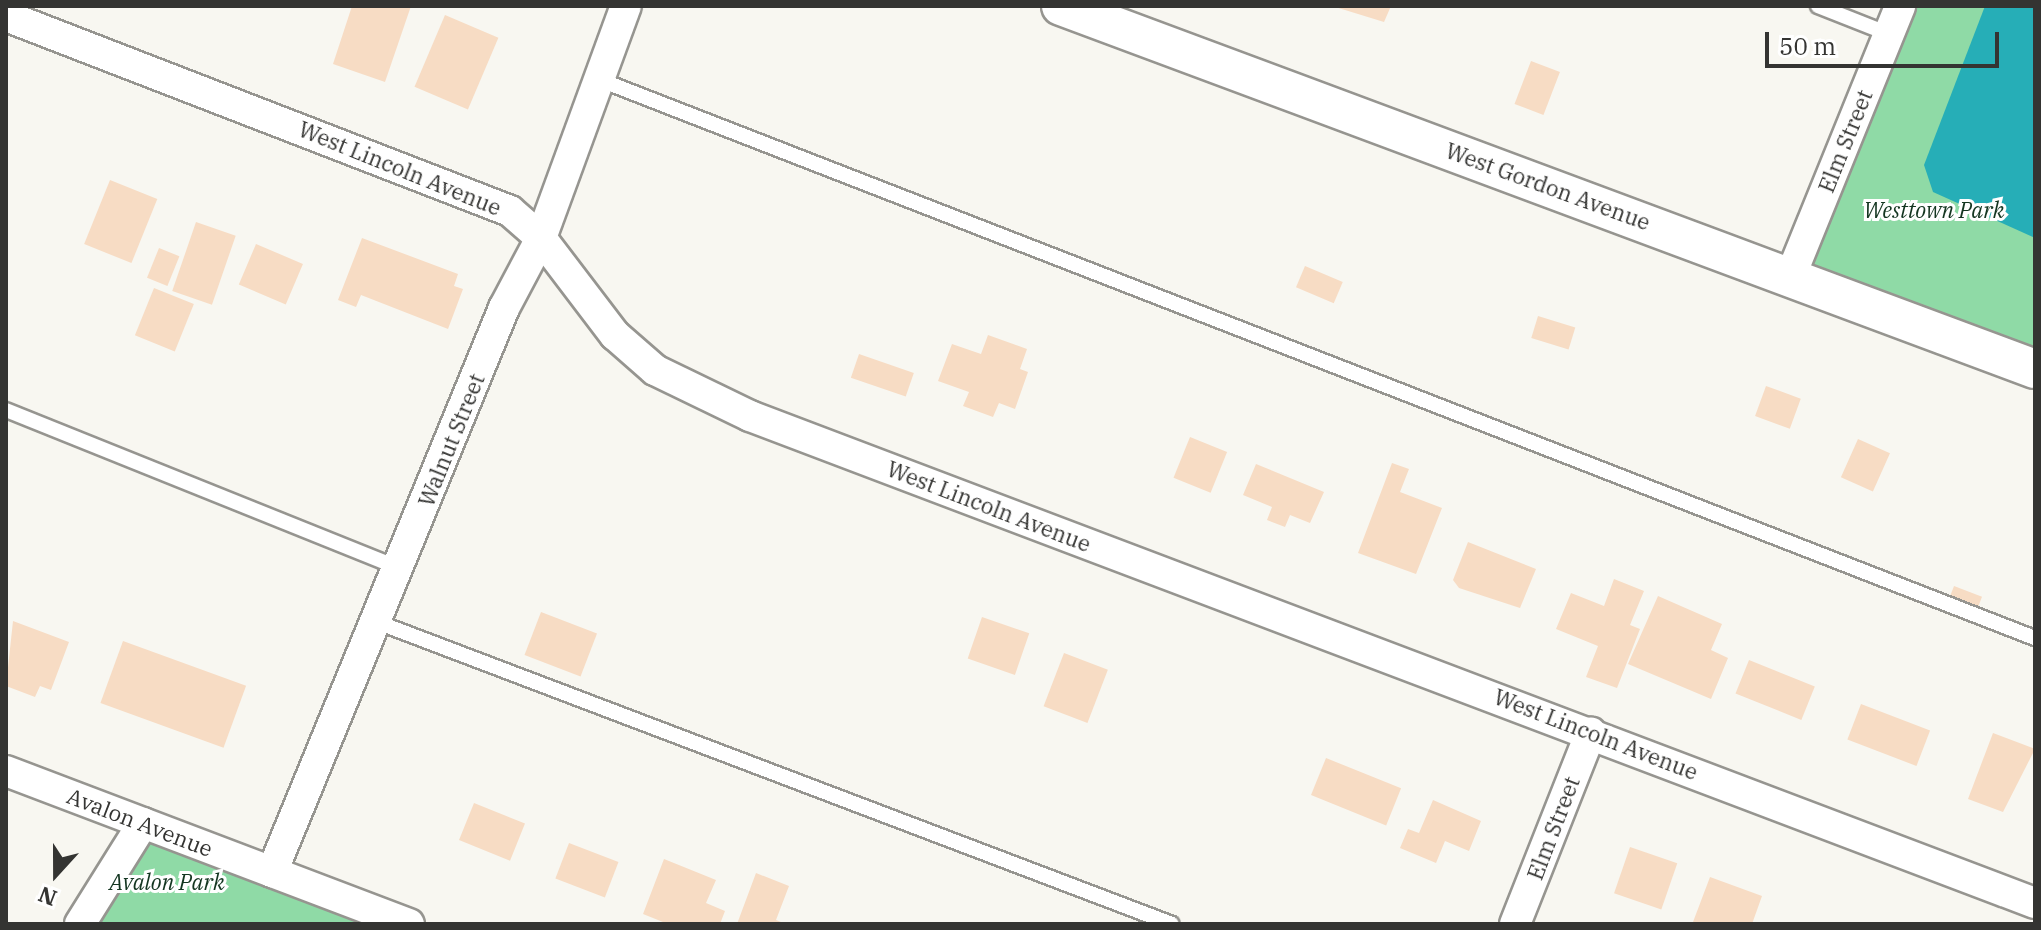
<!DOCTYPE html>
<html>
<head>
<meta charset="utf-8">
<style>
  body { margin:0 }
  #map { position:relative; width:2041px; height:930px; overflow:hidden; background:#f8f7f1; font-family:"IBM Plex Serif",serif }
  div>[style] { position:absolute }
  .green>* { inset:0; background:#8fdaa6 }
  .water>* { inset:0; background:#26aeb7 }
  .building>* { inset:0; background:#f7dcc4; transform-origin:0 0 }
  .roads { filter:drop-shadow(2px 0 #969590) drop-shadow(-2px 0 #969590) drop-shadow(0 2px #969590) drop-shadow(0 -2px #969590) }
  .service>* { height:14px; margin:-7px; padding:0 7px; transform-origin:7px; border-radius:7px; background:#fff }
  .minor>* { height:30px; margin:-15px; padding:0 15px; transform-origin:15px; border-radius:15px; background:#fff }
  .tertiary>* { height:38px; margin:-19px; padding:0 19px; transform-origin:19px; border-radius:19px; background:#fff }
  span { translate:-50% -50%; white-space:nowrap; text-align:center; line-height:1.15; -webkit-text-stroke:6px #fff; paint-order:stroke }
  .street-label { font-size:22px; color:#343432 }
  .park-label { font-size:22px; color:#143621; font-style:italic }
  .frame { position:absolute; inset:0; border:8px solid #343432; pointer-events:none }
  .north { position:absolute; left:16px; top:834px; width:80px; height:80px; -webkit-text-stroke:6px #fff; paint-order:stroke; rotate:201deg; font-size:22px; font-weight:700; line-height:32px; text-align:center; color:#343432 }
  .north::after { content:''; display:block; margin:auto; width:28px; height:36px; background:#343432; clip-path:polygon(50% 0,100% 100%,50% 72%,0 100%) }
  .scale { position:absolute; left:1765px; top:32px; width:234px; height:36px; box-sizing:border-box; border:4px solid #343432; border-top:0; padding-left:10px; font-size:24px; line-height:28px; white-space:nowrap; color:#343432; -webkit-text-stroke:6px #fff; paint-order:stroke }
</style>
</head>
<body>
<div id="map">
  <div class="green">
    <i style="clip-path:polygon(1908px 6px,2035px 6px,2035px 359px,1801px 272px)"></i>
    <i style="clip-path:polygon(145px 829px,396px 924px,89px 924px)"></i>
  </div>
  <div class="water">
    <i style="clip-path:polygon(1985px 6px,2035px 6px,2035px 238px,1933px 192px,1924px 165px)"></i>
  </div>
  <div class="building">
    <i style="clip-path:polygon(352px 6px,411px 6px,385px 82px,333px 64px)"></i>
    <i style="clip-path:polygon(1332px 6px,1391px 6px,1384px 22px)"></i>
    <i style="left:445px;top:15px;width:58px;height:78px;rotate:23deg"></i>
    <i style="left:1531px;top:61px;width:31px;height:46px;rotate:21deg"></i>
    <i style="left:110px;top:180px;width:51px;height:69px;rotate:22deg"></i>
    <i style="left:196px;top:222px;width:42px;height:73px;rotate:19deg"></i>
    <i style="clip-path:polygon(362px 238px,458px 274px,454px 286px,463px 289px,448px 329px,361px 295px,356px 307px,338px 300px)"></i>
    <i style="left:256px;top:244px;width:51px;height:44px;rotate:23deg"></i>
    <i style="left:159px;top:248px;width:22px;height:32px;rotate:22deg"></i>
    <i style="left:1305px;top:266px;width:41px;height:23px;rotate:23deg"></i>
    <i style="left:154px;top:288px;width:43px;height:51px;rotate:22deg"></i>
    <i style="left:1538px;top:316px;width:39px;height:23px;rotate:17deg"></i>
    <i style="clip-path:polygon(988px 335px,1027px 349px,1020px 369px,1028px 372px,1015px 409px,999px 403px,993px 417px,963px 406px,969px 392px,938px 381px,952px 344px,981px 354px)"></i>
    <i style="left:859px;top:354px;width:58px;height:25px;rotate:19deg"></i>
    <i style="left:1766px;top:386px;width:37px;height:32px;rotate:20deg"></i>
    <i style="left:1190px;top:437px;width:40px;height:44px;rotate:22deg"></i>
    <i style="left:1858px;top:439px;width:35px;height:42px;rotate:24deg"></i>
    <i style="clip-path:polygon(1392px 463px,1409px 469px,1400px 492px,1442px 508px,1416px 574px,1358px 553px)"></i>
    <i style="clip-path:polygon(1256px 464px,1324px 492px,1310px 523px,1290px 515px,1285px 527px,1267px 520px,1272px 507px,1243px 495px)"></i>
    <i style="clip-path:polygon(1468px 542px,1536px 569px,1520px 608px,1459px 588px,1453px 580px)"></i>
    <i style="clip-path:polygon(1614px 579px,1644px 591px,1630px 625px,1640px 629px,1617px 688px,1586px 677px,1598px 646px,1556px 629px,1571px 593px,1604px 606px)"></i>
    <i style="left:1954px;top:586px;width:30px;height:20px;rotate:21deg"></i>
    <i style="clip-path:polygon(1658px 596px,1722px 624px,1711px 650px,1728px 658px,1711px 699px,1628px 664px)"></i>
    <i style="left:541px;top:612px;width:60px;height:46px;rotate:21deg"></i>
    <i style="left:982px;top:617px;width:50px;height:44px;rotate:19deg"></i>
    <i style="clip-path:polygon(13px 621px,69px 642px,51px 690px,40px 686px,35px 697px,6px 686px)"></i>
    <i style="left:123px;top:641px;width:131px;height:66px;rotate:20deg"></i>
    <i style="left:1064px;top:653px;width:47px;height:57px;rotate:21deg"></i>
    <i style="left:1749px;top:660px;width:71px;height:36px;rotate:22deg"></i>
    <i style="left:1861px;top:704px;width:74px;height:38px;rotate:21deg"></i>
    <i style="clip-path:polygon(1993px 733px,2035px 749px,2003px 812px,1968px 799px)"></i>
    <i style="left:1326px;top:758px;width:81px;height:40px;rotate:22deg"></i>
    <i style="clip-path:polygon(1433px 800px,1481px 821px,1469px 851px,1445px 841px,1436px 863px,1400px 848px,1408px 829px,1419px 833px)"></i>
    <i style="left:474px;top:803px;width:55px;height:40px;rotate:22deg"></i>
    <i style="left:569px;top:843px;width:53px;height:38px;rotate:21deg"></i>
    <i style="left:1630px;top:847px;width:50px;height:49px;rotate:19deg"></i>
    <i style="clip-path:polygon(664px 859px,716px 880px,706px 903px,725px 911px,720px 924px,668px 924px,643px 914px)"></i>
    <i style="clip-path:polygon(756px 873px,789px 886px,776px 920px,786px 924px,737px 924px)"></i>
    <i style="clip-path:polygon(1710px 877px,1762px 896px,1752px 924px,1693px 922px)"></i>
  </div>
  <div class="roads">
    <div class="service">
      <i style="left:1818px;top:6px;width:76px;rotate:21.5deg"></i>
      <i style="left:598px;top:79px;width:1542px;rotate:21.26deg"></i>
      <i style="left:6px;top:410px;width:424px;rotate:21.9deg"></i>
      <i style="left:377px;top:622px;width:850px;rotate:20.8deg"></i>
    </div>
    <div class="minor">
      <i style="left:6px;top:16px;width:540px;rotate:21.15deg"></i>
      <i style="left:510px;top:211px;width:41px;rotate:41.1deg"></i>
      <i style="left:541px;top:238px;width:122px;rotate:52.7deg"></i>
      <i style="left:615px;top:335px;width:53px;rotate:41.2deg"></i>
      <i style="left:655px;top:370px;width:106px;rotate:25.8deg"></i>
      <i style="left:750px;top:416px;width:1374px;rotate:20.76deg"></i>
      <i style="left:1791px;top:275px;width:290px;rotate:-67.9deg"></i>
      <i style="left:6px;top:771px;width:431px;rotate:20.8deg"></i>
      <i style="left:272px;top:872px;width:610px;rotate:-67.64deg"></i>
      <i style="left:504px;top:308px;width:79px;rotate:-62.1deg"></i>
      <i style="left:541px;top:238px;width:247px;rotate:-69.9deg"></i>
      <i style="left:80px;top:924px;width:119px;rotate:-58deg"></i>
      <i style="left:1515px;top:924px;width:206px;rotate:-68.4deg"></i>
    </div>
    <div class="tertiary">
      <i style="left:1061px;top:6px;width:1039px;rotate:20.44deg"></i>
    </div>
  </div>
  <div class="street-label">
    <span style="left:1845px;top:141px;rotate:-68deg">Elm Street</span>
    <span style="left:400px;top:168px;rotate:22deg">West Lincoln Avenue</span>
    <span style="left:1548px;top:186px;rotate:20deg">West Gordon Avenue</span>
    <span style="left:451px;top:440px;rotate:-68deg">Walnut Street</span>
    <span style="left:989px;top:506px;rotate:21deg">West Lincoln Avenue</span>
    <span style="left:1596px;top:734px;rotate:21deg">West Lincoln Avenue</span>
    <span style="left:140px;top:822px;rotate:21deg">Avalon Avenue</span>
    <span style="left:1553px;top:828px;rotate:-69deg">Elm Street</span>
  </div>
  <div class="park-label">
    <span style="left:1934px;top:210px">Westtown Park</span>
    <span style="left:167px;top:882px">Avalon Park</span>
  </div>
  <div class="frame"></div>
  <div class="north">N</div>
  <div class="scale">50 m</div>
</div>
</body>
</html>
